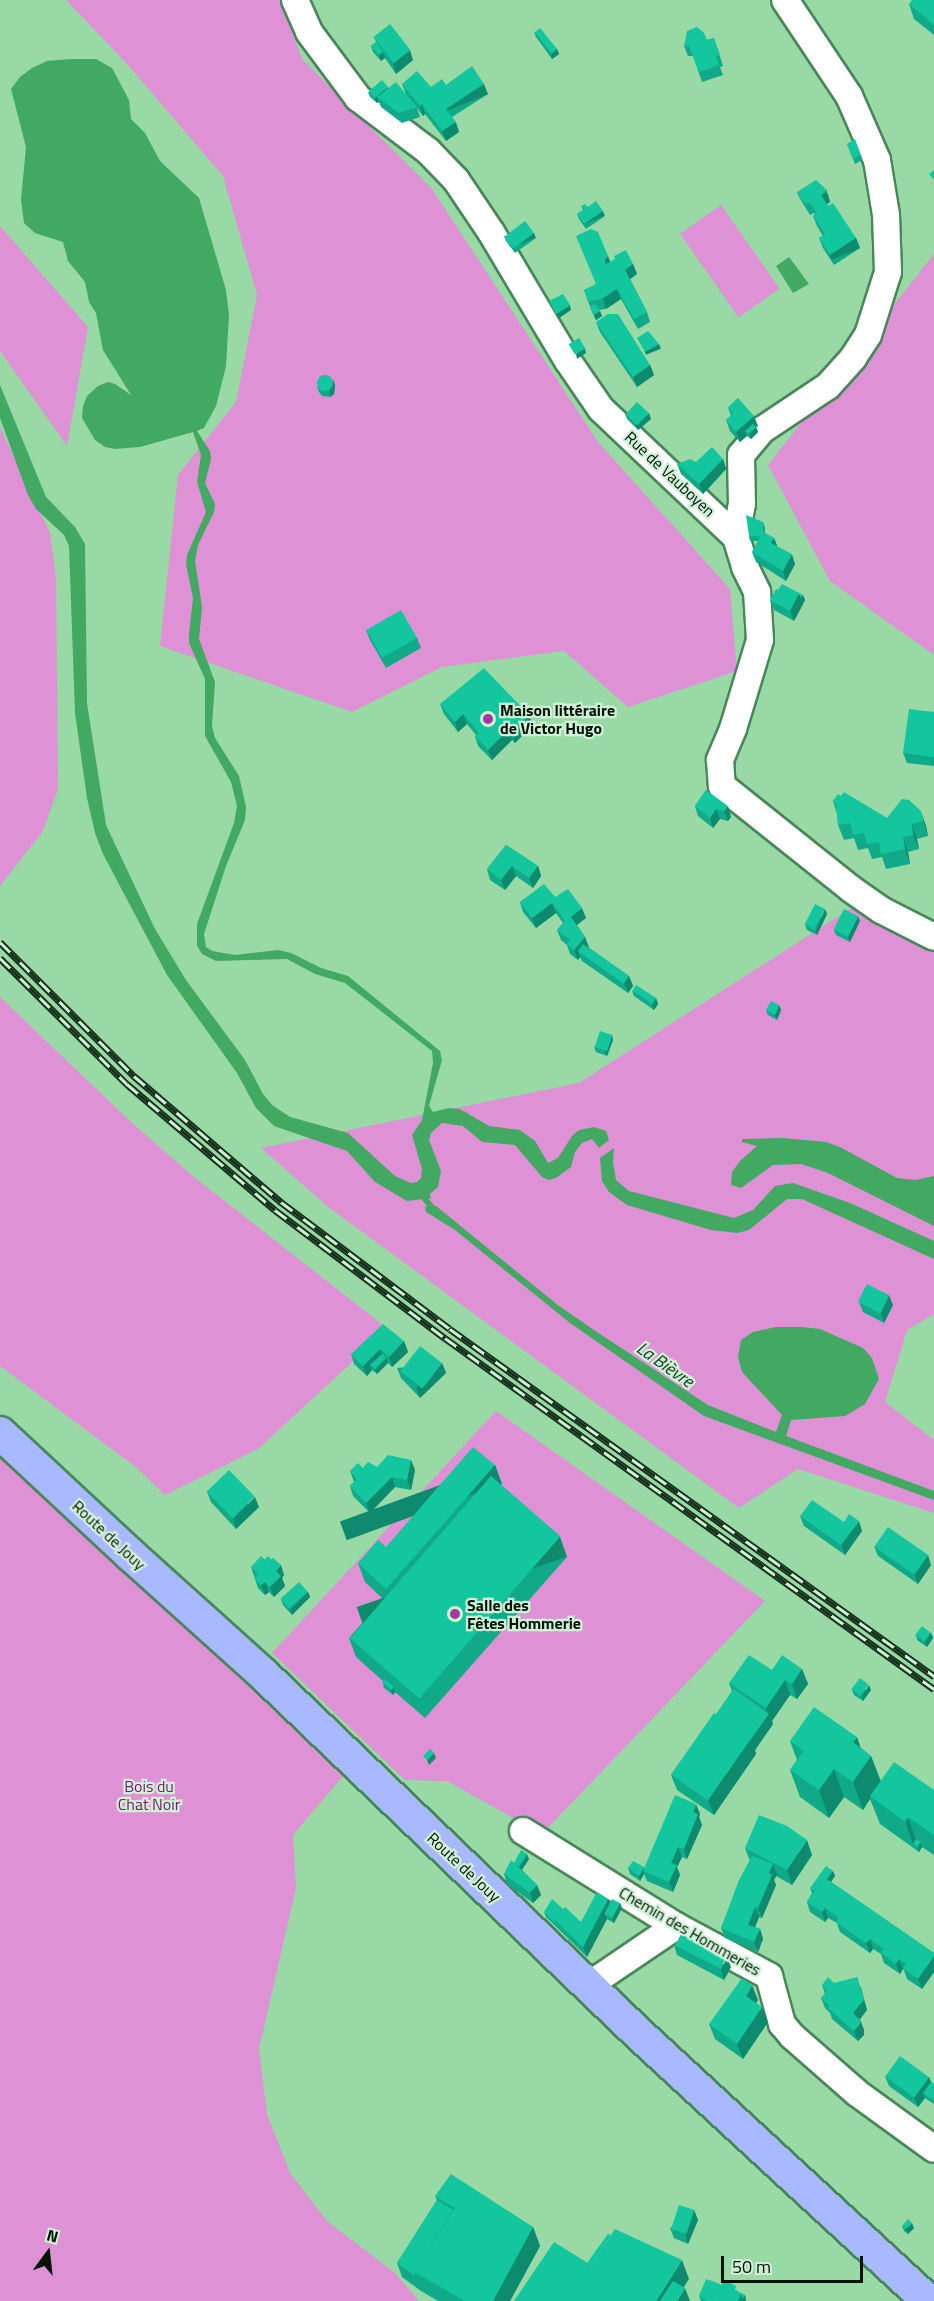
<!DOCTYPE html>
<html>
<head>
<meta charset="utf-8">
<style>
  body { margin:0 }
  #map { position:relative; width:934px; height:2301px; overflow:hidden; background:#98d9a6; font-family:"Titillium Web",sans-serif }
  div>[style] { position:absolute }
  .green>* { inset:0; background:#df91d6; transform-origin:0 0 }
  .water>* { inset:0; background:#42a962 }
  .stream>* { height:6px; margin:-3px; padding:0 3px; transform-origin:3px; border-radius:3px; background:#42a962 }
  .roads { filter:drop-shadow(2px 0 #488759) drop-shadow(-2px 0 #488759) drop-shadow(0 2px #488759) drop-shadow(0 -2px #488759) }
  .minor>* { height:26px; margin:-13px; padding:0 13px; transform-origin:13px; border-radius:13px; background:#fff }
  .major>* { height:32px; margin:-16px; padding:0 16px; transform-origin:16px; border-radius:16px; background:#a8b9ff }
  .rail>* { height:7px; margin-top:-3.5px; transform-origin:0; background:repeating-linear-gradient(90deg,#d1f1d7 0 14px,#17311d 0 28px); box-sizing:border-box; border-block:2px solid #17311d }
  .wall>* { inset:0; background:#1a8 }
  .shaded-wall>* { inset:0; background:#0e8b6f; transform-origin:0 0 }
  .building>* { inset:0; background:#14c69e; transform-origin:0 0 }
  .round { border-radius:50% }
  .dots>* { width:16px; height:16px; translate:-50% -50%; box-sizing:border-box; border:3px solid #d1f1d7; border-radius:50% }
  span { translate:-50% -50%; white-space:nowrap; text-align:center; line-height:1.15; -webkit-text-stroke:4.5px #d1f1d7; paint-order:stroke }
  .street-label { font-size:16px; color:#001304 }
  .poi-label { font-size:16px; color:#001304; font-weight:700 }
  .left { translate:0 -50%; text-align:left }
  .park-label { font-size:16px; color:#7b1475 }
  .water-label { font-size:18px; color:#103a1d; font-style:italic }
  .north { position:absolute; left:18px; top:2223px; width:60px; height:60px; -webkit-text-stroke:4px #d1f1d7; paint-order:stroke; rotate:15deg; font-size:16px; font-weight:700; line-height:24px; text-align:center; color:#001304 }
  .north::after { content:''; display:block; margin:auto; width:21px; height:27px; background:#001304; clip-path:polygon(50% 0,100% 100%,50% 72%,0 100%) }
  .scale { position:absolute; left:721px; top:2256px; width:142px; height:27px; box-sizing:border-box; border:3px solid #001304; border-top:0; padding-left:8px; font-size:18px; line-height:21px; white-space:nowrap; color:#001304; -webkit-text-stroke:4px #d1f1d7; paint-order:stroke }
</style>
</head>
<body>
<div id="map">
  <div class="green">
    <i style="clip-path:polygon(66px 0,280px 0,302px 59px,432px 189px,598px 442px,730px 589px,737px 671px,628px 707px,564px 651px,442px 667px,352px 712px,160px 646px,178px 475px,236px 402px,257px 295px,223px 176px,128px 65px)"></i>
    <i style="left:721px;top:205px;width:102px;height:50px;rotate:55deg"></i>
    <i style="clip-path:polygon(0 226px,88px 327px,67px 446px,0 351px)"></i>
    <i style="clip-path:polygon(934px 254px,934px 655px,830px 581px,768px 465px)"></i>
    <i style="clip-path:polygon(0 427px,50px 533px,56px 578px,58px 789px,43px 831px,0 886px)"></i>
    <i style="clip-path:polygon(856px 905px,934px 947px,934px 1314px,907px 1330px,885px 1402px,934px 1440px,934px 1513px,798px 1469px,739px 1508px,327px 1206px,261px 1148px,579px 1083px)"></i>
    <i style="clip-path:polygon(0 997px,131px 1122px,194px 1177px,388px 1329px,258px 1449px,165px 1495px,137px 1468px,0 1366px)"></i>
    <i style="clip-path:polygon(496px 1411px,765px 1601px,542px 1834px,447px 1781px,405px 1780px,272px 1653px)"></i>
    <i style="clip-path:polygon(0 1446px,343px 1776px,293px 1835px,296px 1888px,259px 2049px,267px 2114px,290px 2173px,327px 2221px,395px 2273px,419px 2301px,0 2301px)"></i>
  </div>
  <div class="water">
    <i style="clip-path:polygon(70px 59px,96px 59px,112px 68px,129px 100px,131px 119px,145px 133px,160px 161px,199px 198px,226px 290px,229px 315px,226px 366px,216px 406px,204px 428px,197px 431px,210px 451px,211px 459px,205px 483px,215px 504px,214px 512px,198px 545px,195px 561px,202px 607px,199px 639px,215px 682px,212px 726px,215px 738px,239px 776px,246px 807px,245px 820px,226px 866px,204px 934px,206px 947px,212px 951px,235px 955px,278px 950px,291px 953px,321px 968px,348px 976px,440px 1051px,442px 1060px,429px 1106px,433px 1112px,449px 1108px,460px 1109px,489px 1126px,520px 1130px,535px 1141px,548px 1163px,558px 1158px,572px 1136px,579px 1130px,594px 1127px,606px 1131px,609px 1140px,599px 1148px,592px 1139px,582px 1143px,575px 1152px,571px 1167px,556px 1178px,549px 1180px,542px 1177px,515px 1145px,482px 1142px,463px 1126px,442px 1123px,431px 1133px,429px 1140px,441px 1171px,438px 1187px,430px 1194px,431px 1198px,407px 1201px,375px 1182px,347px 1151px,274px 1126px,256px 1108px,237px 1073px,167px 975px,103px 854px,95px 833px,87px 798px,75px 713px,69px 546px,64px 535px,36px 509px,28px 495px,0 418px,0 385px,46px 497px,75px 527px,85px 544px,87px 703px,106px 825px,155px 929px,186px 980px,245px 1060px,263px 1094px,272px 1105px,290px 1117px,348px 1133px,395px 1176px,411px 1183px,417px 1182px,421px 1178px,422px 1169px,412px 1135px,422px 1120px,433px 1063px,432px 1051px,345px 983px,315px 974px,287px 959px,216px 961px,202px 954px,197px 946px,197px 924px,234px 823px,237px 806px,231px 782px,205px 736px,205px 679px,189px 643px,189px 634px,193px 598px,186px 564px,187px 555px,206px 512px,197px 482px,201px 455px,193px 432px,140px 447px,115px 449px,105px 447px,95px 440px,82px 418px,83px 406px,87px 396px,98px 386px,108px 382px,115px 384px,131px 395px,103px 350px,96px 313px,89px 302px,85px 282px,68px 261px,63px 242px,35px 233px,24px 223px,21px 200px,26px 147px,11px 89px,20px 77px,32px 68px,47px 61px)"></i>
    <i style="clip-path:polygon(789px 257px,809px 284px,793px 293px,776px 266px)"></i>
    <i style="clip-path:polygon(783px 1138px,826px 1142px,840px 1147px,897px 1178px,915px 1180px,934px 1176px,934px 1226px,828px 1173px,801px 1164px,773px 1165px,741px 1188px,731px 1185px,732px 1172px,740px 1161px,757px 1146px,742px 1142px,742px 1139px)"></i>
    <i style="clip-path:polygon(614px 1148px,613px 1163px,616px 1180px,629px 1191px,734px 1218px,753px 1210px,775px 1186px,793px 1183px,850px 1203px,934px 1241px,934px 1259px,802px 1199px,787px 1199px,749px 1230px,737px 1233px,711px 1230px,627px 1205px,609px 1192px,602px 1181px,600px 1158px)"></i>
    <i style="clip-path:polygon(436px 1206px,559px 1306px,600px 1334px,708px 1405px,776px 1432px,782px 1415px,742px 1372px,738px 1357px,741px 1340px,753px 1332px,776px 1327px,802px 1327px,820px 1329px,863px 1348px,872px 1358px,879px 1379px,865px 1404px,845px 1416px,791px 1420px,786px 1436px,934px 1491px,934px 1500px,704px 1416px,570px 1323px,455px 1230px,426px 1212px,425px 1207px)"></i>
  </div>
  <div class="stream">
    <i style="left:421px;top:1194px;width:22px;rotate:51deg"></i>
  </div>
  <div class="roads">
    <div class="minor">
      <i style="left:295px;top:0;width:35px;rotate:66deg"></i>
      <i style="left:309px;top:32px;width:82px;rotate:53.4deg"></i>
      <i style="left:358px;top:98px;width:88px;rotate:37.1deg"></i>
      <i style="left:428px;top:151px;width:40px;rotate:46deg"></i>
      <i style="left:456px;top:180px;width:63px;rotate:56.1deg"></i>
      <i style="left:491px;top:232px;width:150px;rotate:59.2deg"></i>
      <i style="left:568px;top:361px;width:58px;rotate:55.5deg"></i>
      <i style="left:601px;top:409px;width:186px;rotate:43.5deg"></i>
      <i style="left:736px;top:537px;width:31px;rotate:73deg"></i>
      <i style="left:745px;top:567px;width:28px;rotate:64deg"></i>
      <i style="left:757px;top:592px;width:48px;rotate:86.4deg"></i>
      <i style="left:760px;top:640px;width:93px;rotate:106.9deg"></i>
      <i style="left:733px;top:729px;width:34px;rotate:113deg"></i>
      <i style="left:720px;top:760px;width:26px;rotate:86deg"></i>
      <i style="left:722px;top:786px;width:165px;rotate:38.6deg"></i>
      <i style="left:851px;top:889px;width:37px;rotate:35deg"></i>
      <i style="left:881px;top:910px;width:59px;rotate:27deg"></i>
      <i style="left:736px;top:537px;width:34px;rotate:-80deg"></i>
      <i style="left:742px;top:504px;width:49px;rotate:-91.2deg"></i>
      <i style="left:741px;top:455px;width:33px;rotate:-50deg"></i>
      <i style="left:762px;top:430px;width:79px;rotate:-33.7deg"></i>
      <i style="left:828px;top:386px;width:38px;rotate:-48deg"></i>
      <i style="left:853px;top:358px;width:27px;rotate:-57deg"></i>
      <i style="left:868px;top:335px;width:66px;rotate:-72.4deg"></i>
      <i style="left:888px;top:272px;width:57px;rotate:-92deg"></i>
      <i style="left:886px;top:215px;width:56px;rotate:-99.3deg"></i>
      <i style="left:877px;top:160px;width:70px;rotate:-113.6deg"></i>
      <i style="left:849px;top:96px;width:115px;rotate:-123.7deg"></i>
      <i style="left:523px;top:1831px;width:180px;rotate:31.8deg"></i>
      <i style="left:676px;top:1926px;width:106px;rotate:28.3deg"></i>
      <i style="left:769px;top:1976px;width:50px;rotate:74.8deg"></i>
      <i style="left:782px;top:2024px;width:16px;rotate:50deg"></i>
      <i style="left:792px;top:2036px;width:86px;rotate:41.2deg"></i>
      <i style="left:857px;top:2093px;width:95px;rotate:36deg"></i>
      <i style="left:589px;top:1985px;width:105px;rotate:-34.1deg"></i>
    </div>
    <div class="major">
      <i style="left:0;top:1433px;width:179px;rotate:43deg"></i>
      <i style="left:131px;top:1555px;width:178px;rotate:42deg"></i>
      <i style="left:263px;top:1674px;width:522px;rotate:43.76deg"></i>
      <i style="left:640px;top:2035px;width:392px;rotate:42.7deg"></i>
    </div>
  </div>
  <div class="rail">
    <i style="left:0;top:942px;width:190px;rotate:45deg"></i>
    <i style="left:134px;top:1076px;width:194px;rotate:40.6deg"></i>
    <i style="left:281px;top:1202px;width:211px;rotate:36.9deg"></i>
    <i style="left:450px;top:1329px;width:596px;rotate:35.64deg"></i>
    <i style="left:0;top:958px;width:179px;rotate:44.8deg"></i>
    <i style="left:127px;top:1084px;width:194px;rotate:40.4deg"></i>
    <i style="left:275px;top:1210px;width:213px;rotate:37deg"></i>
    <i style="left:445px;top:1338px;width:602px;rotate:35.67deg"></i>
  </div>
  <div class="wall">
    <i style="clip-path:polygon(934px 0,934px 35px,914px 19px,909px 4px)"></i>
    <i style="clip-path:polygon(534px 32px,557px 49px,559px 54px,552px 59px,536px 37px)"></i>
    <i style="clip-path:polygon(374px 37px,413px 60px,396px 74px,385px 58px,381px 61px,373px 52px,371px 46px,376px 42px)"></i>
    <i style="clip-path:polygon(714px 38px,723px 66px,720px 67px,723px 75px,702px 82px,693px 56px,688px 56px,684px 46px)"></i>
    <i style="clip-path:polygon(402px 84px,431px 87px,446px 85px,488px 94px,452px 117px,459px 132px,446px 141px,425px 114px,423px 116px,417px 108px,420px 117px,402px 123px,381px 107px,379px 102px,377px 103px,370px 97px,368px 92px,388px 88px,406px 94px)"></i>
    <i style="clip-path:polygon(847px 144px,861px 155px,862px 160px,855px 164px)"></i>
    <i style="clip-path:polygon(797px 192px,828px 194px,830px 202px,827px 204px,856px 238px,860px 248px,834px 265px,823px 248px,819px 238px,823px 236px,817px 226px,813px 216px,815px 214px,814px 213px,810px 215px,799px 197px)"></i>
    <i style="clip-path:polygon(581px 206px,588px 207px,605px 216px,586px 229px,579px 219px,577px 214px,583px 210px)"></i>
    <i style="clip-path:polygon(504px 236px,536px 238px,515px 253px,506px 241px)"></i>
    <i style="clip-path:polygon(610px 262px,633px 264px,637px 274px,630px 279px,647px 312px,650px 322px,638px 329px,621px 299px,606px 309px,599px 310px,602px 316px,596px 320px,592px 312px,584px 290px,595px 285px)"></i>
    <i style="clip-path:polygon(596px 322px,650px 365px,654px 375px,637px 387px,600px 332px)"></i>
    <i style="clip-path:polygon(333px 380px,335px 385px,334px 394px,330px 397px,322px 396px,319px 392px,317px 387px)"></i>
    <i style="clip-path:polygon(728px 407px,758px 426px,756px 427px,758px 432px,751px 439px,747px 436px,740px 442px,730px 431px,726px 420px,731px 416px)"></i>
    <i style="clip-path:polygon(625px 414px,651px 419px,638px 430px,627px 419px)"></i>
    <i style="clip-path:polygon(723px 459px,726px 469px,703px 494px,681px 474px,677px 464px)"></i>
    <i style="clip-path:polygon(763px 522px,765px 527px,765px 533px,774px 538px,777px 546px,795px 564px,786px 581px,756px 562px,752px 552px,758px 541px,750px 541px,749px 536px)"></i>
    <i style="clip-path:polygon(803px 595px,805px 600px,794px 621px,774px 610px,770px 600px)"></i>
    <i style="clip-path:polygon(366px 630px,417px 638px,421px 648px,386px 668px,370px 640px)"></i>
    <i style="clip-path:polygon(440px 704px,533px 725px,515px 743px,512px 740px,492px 760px,478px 746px,475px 736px,476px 735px,467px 724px,458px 732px,444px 714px)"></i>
    <i style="clip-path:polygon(934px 712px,934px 766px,907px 763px,903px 753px)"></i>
    <i style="clip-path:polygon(706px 790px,731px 817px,728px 821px,720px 819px,713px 828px,698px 816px,695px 806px)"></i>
    <i style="clip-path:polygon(841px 796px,887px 818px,909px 800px,926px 826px,928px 836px,917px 839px,919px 849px,908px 852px,910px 864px,886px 869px,882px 857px,872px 859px,868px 848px,858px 850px,854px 838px,844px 840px,838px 825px,837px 814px,833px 801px)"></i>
    <i style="clip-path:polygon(506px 845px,538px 866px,541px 876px,533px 888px,516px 876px,505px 890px,490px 880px,487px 869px)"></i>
    <i style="clip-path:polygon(555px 897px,586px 918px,577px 925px,585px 937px,588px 947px,629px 976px,633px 986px,628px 993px,582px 961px,580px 957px,578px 960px,570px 954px,567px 945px,561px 940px,557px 930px,563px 923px,556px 913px,536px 928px,523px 912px,520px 902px)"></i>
    <i style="clip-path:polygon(827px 914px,817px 935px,807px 930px,805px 925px)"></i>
    <i style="clip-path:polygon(860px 921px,850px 942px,836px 935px,834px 930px)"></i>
    <i style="clip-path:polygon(632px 991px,656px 998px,658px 1004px,654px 1010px,634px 996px)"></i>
    <i style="clip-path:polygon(779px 1005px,781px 1010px,777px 1020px,768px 1015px,766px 1010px)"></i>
    <i style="clip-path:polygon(612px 1035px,613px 1040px,607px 1056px,596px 1052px,594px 1047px)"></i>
    <i style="clip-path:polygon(859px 1302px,893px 1305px,884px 1323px,863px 1312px)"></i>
    <i style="clip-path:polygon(404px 1341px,408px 1352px,392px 1367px,388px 1363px,377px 1374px,372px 1370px,367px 1376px,354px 1364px,351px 1354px)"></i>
    <i style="clip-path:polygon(442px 1363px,446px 1373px,420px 1398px,401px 1378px,397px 1368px)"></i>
    <i style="clip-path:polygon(411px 1460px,415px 1470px,411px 1490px,395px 1487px,370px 1513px,353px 1496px,350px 1486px,354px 1482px,350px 1471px,363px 1468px,377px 1467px)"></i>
    <i style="clip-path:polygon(495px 1465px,502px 1484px,501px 1485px,560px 1537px,567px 1557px,425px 1718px,395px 1692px,393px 1695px,384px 1688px,383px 1683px,384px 1682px,356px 1657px,349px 1638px,383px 1599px,365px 1582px,358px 1563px,386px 1547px)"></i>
    <i style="clip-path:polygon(207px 1492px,259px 1507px,236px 1529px,211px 1502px)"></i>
    <i style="clip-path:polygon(800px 1516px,862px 1531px,845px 1555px,804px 1526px)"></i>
    <i style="clip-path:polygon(874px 1546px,931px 1565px,918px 1584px,878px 1556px)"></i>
    <i style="clip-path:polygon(264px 1560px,284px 1575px,282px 1578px,285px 1586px,274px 1597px,269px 1592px,265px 1595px,258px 1588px,251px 1567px)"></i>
    <i style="clip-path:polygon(308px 1592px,310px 1597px,292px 1615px,283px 1605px,281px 1600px)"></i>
    <i style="clip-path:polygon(931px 1633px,933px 1638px,927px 1647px,917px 1640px,916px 1635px)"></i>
    <i style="clip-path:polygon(802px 1669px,808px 1684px,797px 1699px,790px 1695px,772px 1721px,773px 1724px,755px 1750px,756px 1754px,714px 1815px,677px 1790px,671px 1775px,716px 1715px,732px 1691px,729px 1683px,772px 1670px)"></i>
    <i style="clip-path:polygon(852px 1690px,871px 1690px,863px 1701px,854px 1695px)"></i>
    <i style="clip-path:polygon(790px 1741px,861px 1748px,871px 1756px,881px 1781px,934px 1790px,934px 1855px,922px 1847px,919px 1852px,880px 1824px,870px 1799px,863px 1810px,844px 1797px,829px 1818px,800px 1797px,790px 1770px,797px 1760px)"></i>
    <i style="clip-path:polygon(700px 1814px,699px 1817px,702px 1825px,687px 1859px,682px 1857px,677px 1867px,680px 1875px,673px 1892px,647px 1881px,644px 1874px,640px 1881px,630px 1874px,628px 1868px,644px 1868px)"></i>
    <i style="clip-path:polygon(745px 1848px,812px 1855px,792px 1885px,776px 1876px,774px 1880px,776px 1885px,762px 1918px,759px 1917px,755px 1927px,760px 1929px,763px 1939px,758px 1952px,725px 1938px,721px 1928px,750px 1861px)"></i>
    <i style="clip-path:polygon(529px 1859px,522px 1870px,537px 1885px,541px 1895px,533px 1903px,507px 1884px,504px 1874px,514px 1863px)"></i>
    <i style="clip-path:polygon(833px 1871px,835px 1876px,831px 1882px,934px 1953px,934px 1972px,922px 1989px,907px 1979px,904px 1970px,903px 1969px,900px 1974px,884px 1963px,881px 1954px,873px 1949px,870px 1953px,840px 1932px,837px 1923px,828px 1918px,825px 1922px,810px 1912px,807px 1902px,812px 1893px,810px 1888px)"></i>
    <i style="clip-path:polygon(620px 1903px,622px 1908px,614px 1923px,607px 1919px,587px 1957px,546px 1917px,544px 1912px,563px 1909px,581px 1922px,610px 1904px)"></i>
    <i style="clip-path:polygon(674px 1945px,731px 1967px,724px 1980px,677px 1955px)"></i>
    <i style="clip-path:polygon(834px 1983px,861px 1987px,867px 2010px,860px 2019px,864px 2030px,864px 2035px,858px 2041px,832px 2019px,830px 2013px,825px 2008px,821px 1998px,825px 1994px,822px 1985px)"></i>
    <i style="clip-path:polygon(758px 2000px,756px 2003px,768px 2022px,743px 2059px,715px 2039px,709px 2024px)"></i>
    <i style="clip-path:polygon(885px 2076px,929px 2077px,931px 2082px,934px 2084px,934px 2104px,925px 2098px,918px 2107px,889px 2086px)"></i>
    <i style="clip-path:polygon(435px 2196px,533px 2227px,540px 2246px,510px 2301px,438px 2301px,421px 2291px,402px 2277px,397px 2263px,437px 2200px)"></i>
    <i style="clip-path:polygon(694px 2210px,698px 2220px,688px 2244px,674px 2238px,670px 2228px)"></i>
    <i style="clip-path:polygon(902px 2226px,914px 2228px,908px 2234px,904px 2231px)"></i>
    <i style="clip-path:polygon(722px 2285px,738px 2291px,737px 2292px,745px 2295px,746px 2301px,701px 2301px,699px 2296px)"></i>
  </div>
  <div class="shaded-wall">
    <i style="clip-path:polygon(557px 49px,559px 54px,552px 59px,551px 54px)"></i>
    <i style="clip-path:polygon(410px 50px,413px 60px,396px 74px,393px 64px)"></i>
    <i style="clip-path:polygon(383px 52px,385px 58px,381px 61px,379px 55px)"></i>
    <i style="left:484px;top:84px;width:11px;height:45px;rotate:68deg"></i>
    <i style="clip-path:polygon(388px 87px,390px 92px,377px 97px,379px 102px,377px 103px,375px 98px)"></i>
    <i style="clip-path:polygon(422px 104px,425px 114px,423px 116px,420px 106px)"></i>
    <i style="clip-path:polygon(456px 122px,459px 132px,446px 141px,442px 131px)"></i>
    <i style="clip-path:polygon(826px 189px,830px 202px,825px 205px,810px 203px)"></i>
    <i style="left:603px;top:211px;width:5px;height:23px;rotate:68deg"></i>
    <i style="left:534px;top:233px;width:5px;height:26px;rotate:68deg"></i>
    <i style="left:856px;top:238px;width:11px;height:31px;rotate:68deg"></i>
    <i style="clip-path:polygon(608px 256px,612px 266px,608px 270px,604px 260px)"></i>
    <i style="clip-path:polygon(633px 264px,637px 274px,629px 280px,625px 270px)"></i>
    <i style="clip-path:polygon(617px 289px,621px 299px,606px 309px,603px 298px)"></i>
    <i style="clip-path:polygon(570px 305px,571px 310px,558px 319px,556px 314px)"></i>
    <i style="clip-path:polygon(600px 311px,602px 316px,596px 320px,594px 315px)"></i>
    <i style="left:659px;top:344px;width:5px;height:16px;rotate:68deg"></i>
    <i style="clip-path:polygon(585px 348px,586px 353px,577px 359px,576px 354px)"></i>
    <i style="clip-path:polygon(650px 365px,654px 375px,637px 387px,633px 377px)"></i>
    <i style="clip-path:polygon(333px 380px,335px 385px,334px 394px,330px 397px,329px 392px)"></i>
    <i style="clip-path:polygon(649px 413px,651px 419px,638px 430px,636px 425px)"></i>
    <i style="clip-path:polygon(754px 416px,758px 426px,756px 427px,758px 432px,751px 439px,749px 434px,745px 431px,747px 436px,740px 442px,736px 432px)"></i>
    <i style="clip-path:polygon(723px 459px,726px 469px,703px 494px,699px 484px)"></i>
    <i style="clip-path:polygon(774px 538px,778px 548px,771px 543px)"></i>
    <i style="clip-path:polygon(792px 554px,795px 564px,786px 581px,783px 571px)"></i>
    <i style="clip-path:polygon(799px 593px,803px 604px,794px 621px,790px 611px)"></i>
    <i style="clip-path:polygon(803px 595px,805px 600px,803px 604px,801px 598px)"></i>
    <i style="clip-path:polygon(463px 714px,467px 724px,458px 732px,455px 722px)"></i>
    <i style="clip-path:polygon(529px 715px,533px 725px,515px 743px,511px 733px)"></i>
    <i style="clip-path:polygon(508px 730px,512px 740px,492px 760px,488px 750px)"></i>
    <i style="clip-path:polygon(728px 806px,731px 817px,728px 821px,724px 811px)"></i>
    <i style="clip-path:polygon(716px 809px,720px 819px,713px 828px,710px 818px)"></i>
    <i style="clip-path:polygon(921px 811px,926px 826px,928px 836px,923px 821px)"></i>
    <i style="clip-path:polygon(912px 824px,917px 839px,919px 849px,913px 835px)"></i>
    <i style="clip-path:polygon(903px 837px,908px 852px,910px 864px,905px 849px)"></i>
    <i style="clip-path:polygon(512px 866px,516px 876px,505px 890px,501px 880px)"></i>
    <i style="clip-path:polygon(538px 866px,541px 876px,533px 888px,529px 878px)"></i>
    <i style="clip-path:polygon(552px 903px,556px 913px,536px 928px,532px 918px)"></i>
    <i style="clip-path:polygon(582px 908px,586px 918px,574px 927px,571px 917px)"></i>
    <i style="clip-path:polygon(825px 909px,827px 914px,817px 935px,816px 930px)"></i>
    <i style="clip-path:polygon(858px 916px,860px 921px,850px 942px,848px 937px)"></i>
    <i style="clip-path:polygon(585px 937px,589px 947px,583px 954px,578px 951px,580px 957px,578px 960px,574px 950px)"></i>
    <i style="clip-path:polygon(629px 976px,633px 986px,628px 993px,624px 983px)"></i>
    <i style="clip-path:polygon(656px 998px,658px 1004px,654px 1010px,652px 1005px)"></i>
    <i style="clip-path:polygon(779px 1005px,781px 1010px,777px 1020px,775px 1015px)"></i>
    <i style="clip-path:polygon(612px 1035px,613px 1040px,607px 1056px,605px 1051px)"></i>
    <i style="clip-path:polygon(889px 1295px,893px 1305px,884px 1323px,881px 1313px)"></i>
    <i style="clip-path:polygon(404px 1341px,408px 1352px,392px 1367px,389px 1357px)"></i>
    <i style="clip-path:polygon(380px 1349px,384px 1359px,370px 1365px,372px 1370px,367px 1376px,363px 1366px)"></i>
    <i style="clip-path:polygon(386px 1358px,388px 1363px,377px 1374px,375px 1369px)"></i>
    <i style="clip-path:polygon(442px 1363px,446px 1373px,420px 1398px,416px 1388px)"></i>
    <i style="clip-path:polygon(411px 1460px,415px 1470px,411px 1490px,407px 1480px)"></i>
    <i style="left:495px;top:1465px;width:20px;height:165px;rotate:70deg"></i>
    <i style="clip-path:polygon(392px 1477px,395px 1487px,370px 1513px,366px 1503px)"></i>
    <i style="clip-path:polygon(255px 1497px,259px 1507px,236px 1529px,233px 1519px)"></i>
    <i style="clip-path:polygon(859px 1521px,862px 1531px,845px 1555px,841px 1545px)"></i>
    <i style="left:560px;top:1537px;width:21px;height:215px;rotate:71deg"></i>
    <i style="clip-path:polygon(928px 1555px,931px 1565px,918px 1584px,914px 1574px)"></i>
    <i style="clip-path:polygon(281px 1565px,284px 1575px,282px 1578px,285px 1586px,274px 1597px,270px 1587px,276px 1571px)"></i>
    <i style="clip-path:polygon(265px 1582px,269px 1592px,265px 1595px,261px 1585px)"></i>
    <i style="clip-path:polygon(308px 1592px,310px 1597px,292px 1615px,290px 1610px)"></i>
    <i style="clip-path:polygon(931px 1633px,933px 1638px,927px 1647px,925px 1642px)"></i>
    <i style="clip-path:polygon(802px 1669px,808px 1684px,797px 1699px,792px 1684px)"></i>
    <i style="clip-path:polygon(785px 1680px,790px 1695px,772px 1721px,773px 1724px,755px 1750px,756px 1754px,714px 1815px,708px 1800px,768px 1715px,766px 1708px)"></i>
    <i style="clip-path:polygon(869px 1685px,871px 1690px,863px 1701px,862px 1696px)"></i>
    <i style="clip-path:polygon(394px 1687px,395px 1692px,393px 1695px,391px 1690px)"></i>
    <i style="clip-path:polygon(857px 1737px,866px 1763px,871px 1756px,881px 1783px,870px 1796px,870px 1799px,863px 1810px,853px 1782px,853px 1742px)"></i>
    <i style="clip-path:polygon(434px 1753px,436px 1758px,429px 1765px,427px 1760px)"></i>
    <i style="clip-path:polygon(834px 1769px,844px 1797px,829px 1818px,819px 1790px)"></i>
    <i style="clip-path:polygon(696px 1804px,700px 1814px,699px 1817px,702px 1825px,687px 1859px,684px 1849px,693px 1812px)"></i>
    <i style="clip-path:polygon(908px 1817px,918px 1845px,913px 1844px,915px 1849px,905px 1822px)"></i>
    <i style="clip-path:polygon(807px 1840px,812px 1855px,792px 1885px,787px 1870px)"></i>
    <i style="clip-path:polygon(921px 1842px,922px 1847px,919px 1852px,917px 1847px)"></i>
    <i style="clip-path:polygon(678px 1847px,682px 1857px,677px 1867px,680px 1875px,673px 1892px,669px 1882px,671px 1863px)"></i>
    <i style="clip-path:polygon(527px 1854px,529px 1859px,519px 1874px,517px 1869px)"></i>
    <i style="clip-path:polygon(773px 1864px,777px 1875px,774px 1880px,776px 1885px,762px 1918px,758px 1908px,769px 1873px)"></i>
    <i style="clip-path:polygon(644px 1867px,645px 1872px,643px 1871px,644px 1874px,640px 1881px,639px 1876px)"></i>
    <i style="clip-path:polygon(833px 1871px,835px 1876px,819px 1898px,817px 1893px)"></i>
    <i style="clip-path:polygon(537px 1885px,541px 1895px,533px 1903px,530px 1893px)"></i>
    <i style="clip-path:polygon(608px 1899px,612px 1909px,605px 1914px,607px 1919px,587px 1957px,583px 1947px)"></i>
    <i style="clip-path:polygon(620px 1903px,622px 1908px,614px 1923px,612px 1918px)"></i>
    <i style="clip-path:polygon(755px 1907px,759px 1917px,752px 1935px,748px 1925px)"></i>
    <i style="clip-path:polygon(825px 1908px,828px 1918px,825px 1922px,822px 1912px)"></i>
    <i style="clip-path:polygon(760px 1929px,763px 1939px,758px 1952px,754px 1942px)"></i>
    <i style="clip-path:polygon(870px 1939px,873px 1949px,870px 1953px,866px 1943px)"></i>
    <i style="clip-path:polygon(934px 1956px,934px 1972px,922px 1989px,918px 1979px)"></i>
    <i style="clip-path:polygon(727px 1957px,731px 1967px,724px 1980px,721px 1970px)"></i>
    <i style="clip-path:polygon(899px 1959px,903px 1969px,900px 1974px,896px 1964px)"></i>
    <i style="clip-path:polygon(857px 1977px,867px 2010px,857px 2023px,853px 2013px)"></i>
    <i style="clip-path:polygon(752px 1985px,758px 2000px,751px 2011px,746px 1996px)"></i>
    <i style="clip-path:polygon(762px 2007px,768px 2022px,743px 2059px,737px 2044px)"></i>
    <i style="clip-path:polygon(860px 2020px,864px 2030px,864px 2035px,858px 2041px,854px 2031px)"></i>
    <i style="clip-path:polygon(929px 2077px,933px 2087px,923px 2093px,925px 2098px,918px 2107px,914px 2097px)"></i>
    <i style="clip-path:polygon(694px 2210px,698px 2220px,688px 2244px,685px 2234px)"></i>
    <i style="clip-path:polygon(912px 2223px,914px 2228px,908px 2234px,906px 2229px)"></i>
    <i style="clip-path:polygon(533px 2227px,540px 2246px,510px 2301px,493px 2301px)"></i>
    <i style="clip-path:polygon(682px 2260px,689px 2279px,675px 2301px,656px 2301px)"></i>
    <i style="clip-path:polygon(685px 2288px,690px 2301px,677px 2301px)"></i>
    <i style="clip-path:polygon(741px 2294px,745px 2295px,746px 2301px,738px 2301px)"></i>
  </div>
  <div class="building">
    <i style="clip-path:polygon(912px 0,934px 0,934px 25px,909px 4px)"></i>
    <i style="left:390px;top:24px;width:33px;height:21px;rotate:52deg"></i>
    <i style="clip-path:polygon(697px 27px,704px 33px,707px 40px,714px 38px,720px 55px,716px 57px,719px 65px,699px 72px,689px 46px,684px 46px,687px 31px)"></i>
    <i style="left:540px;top:28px;width:27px;height:7px;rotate:51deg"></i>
    <i style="clip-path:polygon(376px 42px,383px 52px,379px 55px,371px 46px)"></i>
    <i style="clip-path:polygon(472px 66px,484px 84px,446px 109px,456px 122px,442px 131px,422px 104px,420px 106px,402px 84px,417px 71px,431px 87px,442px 79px,446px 85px)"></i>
    <i style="left:382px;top:80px;width:9px;height:18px;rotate:49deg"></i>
    <i style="clip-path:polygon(396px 82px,417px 107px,399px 113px,377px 97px)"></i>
    <i style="clip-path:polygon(855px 139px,861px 155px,853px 159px,847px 144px)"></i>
    <i style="clip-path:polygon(934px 170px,934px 180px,929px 174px)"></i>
    <i style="clip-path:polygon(816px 180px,826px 189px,826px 191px,824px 188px,804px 201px,806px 206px,797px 192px)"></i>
    <i style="clip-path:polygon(824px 188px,826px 192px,821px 195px,828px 206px,833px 203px,856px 238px,830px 255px,819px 238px,825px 234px,813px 216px,817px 213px,810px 203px,806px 204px,804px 201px)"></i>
    <i style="clip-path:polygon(596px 201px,603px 211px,584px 224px,577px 214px,584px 209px,581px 206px,585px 204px,588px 207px)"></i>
    <i style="left:525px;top:221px;width:15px;height:26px;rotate:53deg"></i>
    <i style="clip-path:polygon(591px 229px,598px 232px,608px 256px,604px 260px,606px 264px,615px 259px,614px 256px,626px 250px,633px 264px,625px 270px,647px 312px,634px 319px,617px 289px,603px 298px,588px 302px,584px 290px,596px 284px,576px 236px)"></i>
    <i style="clip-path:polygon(563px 294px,570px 305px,556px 314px,549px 301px)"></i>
    <i style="clip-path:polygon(595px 304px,600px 311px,594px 315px,590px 306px)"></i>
    <i style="clip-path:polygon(608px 314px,618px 314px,650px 365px,633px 377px,596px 322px)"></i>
    <i style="clip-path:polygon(648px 331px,659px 344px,645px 352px,637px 338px)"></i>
    <i style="left:579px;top:338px;width:12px;height:12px;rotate:59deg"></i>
    <i class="round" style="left:317px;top:375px;width:16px;height:16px"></i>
    <i style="clip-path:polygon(738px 398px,754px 416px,736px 432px,726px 420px,733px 413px,728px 407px)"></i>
    <i style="left:637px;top:402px;width:16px;height:17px;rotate:43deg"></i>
    <i style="clip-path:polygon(753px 424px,756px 427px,749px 434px,745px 431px)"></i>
    <i style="clip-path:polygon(712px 447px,723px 459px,699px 484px,677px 464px,690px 459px,696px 462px)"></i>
    <i style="clip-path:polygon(746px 515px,763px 522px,763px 532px,761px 536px,749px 536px)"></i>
    <i style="clip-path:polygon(763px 532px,774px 538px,771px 543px,792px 554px,783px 571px,752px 552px)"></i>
    <i style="clip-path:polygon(782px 584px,799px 593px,790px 611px,770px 600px,776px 589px,778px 590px)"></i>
    <i style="clip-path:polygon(785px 585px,803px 595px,801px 598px,799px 593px)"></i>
    <i style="left:401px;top:610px;width:32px;height:40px;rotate:60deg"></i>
    <i style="clip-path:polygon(484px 668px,529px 715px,511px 733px,508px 730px,488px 750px,475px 736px,479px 733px,463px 714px,455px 722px,440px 704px)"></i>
    <i style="clip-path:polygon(909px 709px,934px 712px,934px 757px,903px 753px)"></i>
    <i style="clip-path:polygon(706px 790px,728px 806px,724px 811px,716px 809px,710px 818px,695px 806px)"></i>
    <i style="clip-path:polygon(844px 792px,887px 818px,902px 799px,909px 800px,921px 811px,923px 821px,912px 824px,913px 835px,903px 837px,905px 849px,881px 854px,879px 842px,867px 844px,864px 833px,853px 835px,850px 823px,838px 825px,836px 804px,833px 801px,838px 794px,841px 796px)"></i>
    <i style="clip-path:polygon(506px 845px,538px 866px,529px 878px,512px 866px,501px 880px,487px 869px)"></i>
    <i style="clip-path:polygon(544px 884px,555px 897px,568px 889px,582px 908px,571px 917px,585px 937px,574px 950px,567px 944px,570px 940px,557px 930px,565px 921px,552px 903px,532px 918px,520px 902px)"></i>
    <i style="left:815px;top:904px;width:11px;height:23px;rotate:27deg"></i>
    <i style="left:844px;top:909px;width:16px;height:23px;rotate:27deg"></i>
    <i style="left:583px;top:944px;width:56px;height:9px;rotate:35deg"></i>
    <i style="left:636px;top:985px;width:24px;height:7px;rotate:33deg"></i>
    <i style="clip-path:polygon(771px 1001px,779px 1005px,775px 1015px,766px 1010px)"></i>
    <i style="left:600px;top:1031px;width:13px;height:17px;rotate:18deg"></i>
    <i style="left:867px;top:1284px;width:25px;height:20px;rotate:27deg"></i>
    <i style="clip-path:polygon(383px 1324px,404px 1341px,389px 1357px,380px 1349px,363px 1366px,351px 1354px)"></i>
    <i style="left:420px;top:1346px;width:28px;height:32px;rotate:38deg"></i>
    <i style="clip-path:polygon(382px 1354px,386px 1358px,375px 1369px,370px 1365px)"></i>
    <i style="clip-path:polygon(473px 1447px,495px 1465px,386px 1589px,358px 1563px,378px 1540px,386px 1547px)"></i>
    <i style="clip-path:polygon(388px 1455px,411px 1460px,407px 1480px,392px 1477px,366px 1503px,350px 1486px,357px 1479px,350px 1471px,358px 1463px,363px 1468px,368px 1462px,377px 1467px)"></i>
    <i style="left:229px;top:1470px;width:37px;height:31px;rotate:46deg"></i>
    <i style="left:491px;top:1476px;width:92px;height:215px;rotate:41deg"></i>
    <i style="clip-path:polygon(812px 1500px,844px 1522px,849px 1514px,859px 1521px,841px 1545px,800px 1516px)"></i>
    <i style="left:888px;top:1527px;width:49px;height:24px;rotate:35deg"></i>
    <i style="clip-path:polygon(261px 1556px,268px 1563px,273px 1558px,281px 1565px,276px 1571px,281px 1576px,270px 1587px,265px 1582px,261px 1585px,254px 1578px,258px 1574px,251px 1567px)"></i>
    <i style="clip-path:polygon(268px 1556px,272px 1560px,268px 1563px,264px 1560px)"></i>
    <i style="left:299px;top:1582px;width:13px;height:25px;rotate:48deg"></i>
    <i style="left:922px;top:1626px;width:11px;height:11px;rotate:38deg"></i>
    <i style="clip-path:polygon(749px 1655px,772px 1670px,782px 1655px,802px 1669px,792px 1684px,785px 1680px,766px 1708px,729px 1683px)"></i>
    <i style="left:860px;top:1678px;width:11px;height:14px;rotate:38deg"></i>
    <i style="left:385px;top:1679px;width:12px;height:4px;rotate:42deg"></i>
    <i style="left:734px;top:1689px;width:43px;height:32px;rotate:36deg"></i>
    <i style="clip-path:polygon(814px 1707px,857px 1737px,853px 1742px,871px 1756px,853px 1782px,834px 1769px,819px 1790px,790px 1770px,804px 1751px,790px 1741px)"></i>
    <i style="left:714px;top:1713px;width:45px;height:75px;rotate:35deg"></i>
    <i style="left:430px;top:1749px;width:6px;height:10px;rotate:45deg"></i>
    <i style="clip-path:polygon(894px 1762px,934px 1790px,934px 1835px,908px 1817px,905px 1822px,870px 1796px)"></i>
    <i style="clip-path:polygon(675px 1795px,696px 1804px,693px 1812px,698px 1814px,684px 1849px,678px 1847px,671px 1863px,677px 1865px,669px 1882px,643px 1871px)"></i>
    <i style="clip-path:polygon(759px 1815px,787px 1826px,807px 1840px,787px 1870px,745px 1848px)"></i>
    <i style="clip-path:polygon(916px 1839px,921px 1842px,917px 1847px,913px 1844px)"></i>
    <i style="clip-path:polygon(521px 1850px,527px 1854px,519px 1867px,514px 1863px)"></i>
    <i style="clip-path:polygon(752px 1856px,773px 1864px,769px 1873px,772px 1875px,758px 1908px,755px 1907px,748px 1925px,760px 1929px,754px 1942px,721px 1928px,739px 1880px)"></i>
    <i style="clip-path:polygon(511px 1860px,537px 1885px,530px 1893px,504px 1874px)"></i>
    <i style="clip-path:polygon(633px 1861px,644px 1867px,639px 1876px,628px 1868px)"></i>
    <i style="clip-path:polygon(826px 1866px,833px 1871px,827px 1879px,824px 1877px,814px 1891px,810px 1888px)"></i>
    <i style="clip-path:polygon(824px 1877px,934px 1953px,934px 1956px,918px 1979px,903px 1968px,906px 1964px,899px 1959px,896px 1964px,881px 1953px,884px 1949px,870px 1939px,866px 1943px,836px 1922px,839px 1918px,825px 1908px,822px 1912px,807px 1902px)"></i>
    <i style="clip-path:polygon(597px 1892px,608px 1899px,583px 1947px,554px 1919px,565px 1907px,581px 1922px)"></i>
    <i style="clip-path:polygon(552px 1899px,563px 1909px,554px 1919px,556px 1924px,544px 1912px)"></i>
    <i style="left:612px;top:1899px;width:9px;height:17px;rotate:27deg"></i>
    <i style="left:681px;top:1934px;width:51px;height:13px;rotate:27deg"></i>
    <i style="clip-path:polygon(828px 1977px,834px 1983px,857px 1977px,864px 2000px,853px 2013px,860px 2020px,860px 2024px,854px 2031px,828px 2008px,830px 2006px,821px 1998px,827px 1991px,822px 1985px)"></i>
    <i style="clip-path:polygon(742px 1978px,752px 1985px,746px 1996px,762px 2007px,737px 2044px,709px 2024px)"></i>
    <i style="left:900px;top:2056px;width:36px;height:25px;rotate:36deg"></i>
    <i style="clip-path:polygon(931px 2082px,934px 2084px,934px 2099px,933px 2100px,923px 2093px)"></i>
    <i style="clip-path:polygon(451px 2174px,533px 2227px,493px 2301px,465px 2301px,414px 2272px,455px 2208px,435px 2196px)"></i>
    <i style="clip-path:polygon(437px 2200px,453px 2210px,414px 2272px,415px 2276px,397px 2263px)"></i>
    <i style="left:679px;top:2205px;width:16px;height:25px;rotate:18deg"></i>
    <i style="clip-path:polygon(908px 2219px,912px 2223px,906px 2229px,902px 2226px)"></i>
    <i style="clip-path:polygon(615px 2229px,682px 2260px,656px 2301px,514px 2301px,554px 2242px,591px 2265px)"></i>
    <i style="clip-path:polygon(608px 2234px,611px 2235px,591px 2265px,587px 2263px)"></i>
    <i style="clip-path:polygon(706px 2279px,741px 2294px,738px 2301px,715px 2301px,713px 2300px,712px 2301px,707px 2301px,699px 2296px)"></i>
    <i style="clip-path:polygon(710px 2280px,722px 2285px,724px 2280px,736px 2286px,735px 2290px,745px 2295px,743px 2299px,741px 2294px,710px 2281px)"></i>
    <i style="clip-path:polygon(673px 2281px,685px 2288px,677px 2301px,660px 2301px)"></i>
  </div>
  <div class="dots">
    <i style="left:488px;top:719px;background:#a3399b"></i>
    <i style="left:455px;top:1614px;background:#a3399b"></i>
  </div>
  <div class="street-label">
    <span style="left:670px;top:474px;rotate:43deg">Rue de Vauboyen</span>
    <span style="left:109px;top:1535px;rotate:43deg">Route de Jouy</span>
    <span style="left:464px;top:1867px;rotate:43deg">Route de Jouy</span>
    <span style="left:690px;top:1931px;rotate:30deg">Chemin des Hommeries</span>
  </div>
  <div class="poi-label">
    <span class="left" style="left:500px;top:719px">Maison littéraire<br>de Victor Hugo</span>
    <span class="left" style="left:467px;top:1614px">Salle des<br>Fêtes Hommerie</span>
  </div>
  <div class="park-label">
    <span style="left:149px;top:1795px">Bois du<br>Chat Noir</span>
  </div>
  <div class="water-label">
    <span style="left:665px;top:1365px;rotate:35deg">La Bièvre</span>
  </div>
  <div class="north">N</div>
  <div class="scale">50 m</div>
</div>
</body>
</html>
